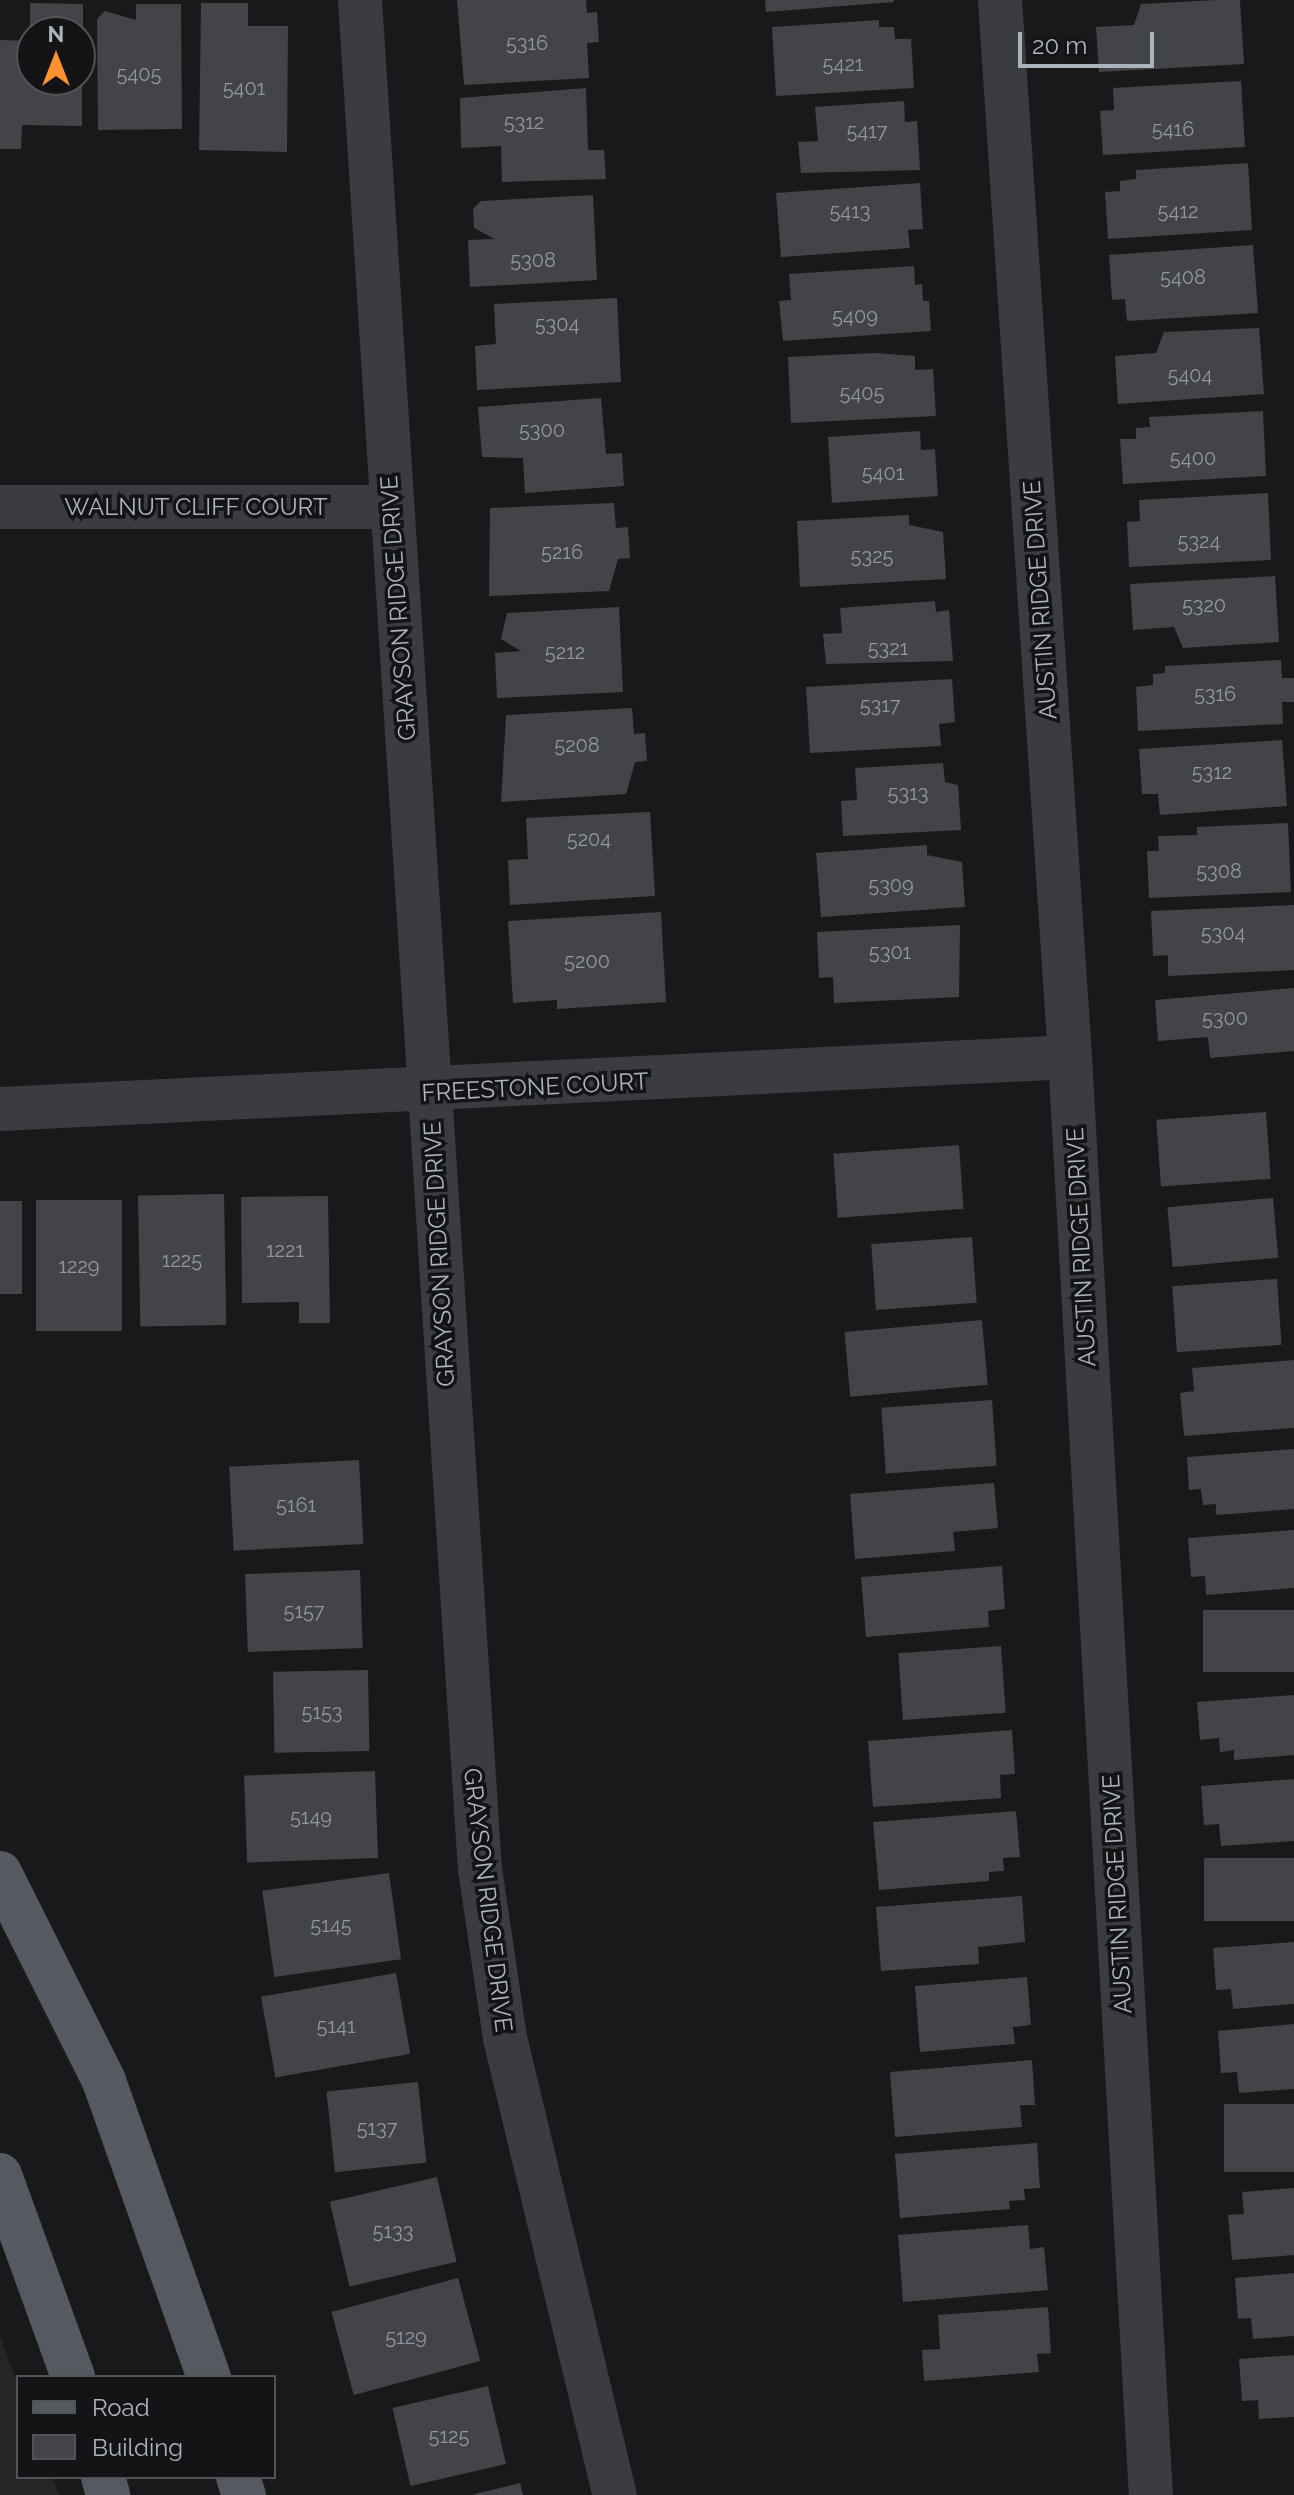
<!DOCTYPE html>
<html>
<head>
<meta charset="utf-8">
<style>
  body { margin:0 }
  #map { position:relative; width:1294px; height:2495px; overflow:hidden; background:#19191b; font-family:Raleway,sans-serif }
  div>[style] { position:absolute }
  .built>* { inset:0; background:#252528 }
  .building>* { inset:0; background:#434448; transform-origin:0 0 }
  .minor>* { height:44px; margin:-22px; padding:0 22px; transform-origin:22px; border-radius:22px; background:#3a3c41 }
  .major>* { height:44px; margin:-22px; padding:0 22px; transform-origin:22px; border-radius:22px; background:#555a60 }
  span { translate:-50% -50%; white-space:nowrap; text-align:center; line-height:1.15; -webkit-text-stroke:7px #141416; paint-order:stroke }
  .number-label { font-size:20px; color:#91979f }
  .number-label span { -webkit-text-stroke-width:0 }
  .street-label { font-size:24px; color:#abb3bc }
  .legend { position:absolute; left:16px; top:2375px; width:260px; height:104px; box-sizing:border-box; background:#141416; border:2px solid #505458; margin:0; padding:10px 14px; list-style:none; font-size:24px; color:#abb3bc }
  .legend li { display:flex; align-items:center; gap:16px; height:40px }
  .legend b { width:40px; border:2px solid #505458 }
  .north { position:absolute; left:16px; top:16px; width:80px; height:80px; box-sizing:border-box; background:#141416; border:2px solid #505458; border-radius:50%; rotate:0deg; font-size:22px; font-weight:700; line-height:32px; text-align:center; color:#abb3bc }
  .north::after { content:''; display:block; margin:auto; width:28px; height:36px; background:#fc9230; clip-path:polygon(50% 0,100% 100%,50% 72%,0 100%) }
  .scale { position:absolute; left:1018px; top:32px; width:136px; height:36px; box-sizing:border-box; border:4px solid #abb3bc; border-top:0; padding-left:10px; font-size:24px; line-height:28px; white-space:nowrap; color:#abb3bc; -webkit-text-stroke:6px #141416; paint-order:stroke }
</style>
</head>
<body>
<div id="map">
  <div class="built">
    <i style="clip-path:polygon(0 2336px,18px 2385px,18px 2477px,52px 2477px,59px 2495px,0 2495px)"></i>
  </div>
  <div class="building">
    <i style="clip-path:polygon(457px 0,586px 0,587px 13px,597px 12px,599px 42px,587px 43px,589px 78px,464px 85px)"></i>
    <i style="clip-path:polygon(765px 0,894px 0,894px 2px,766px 12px)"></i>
    <i style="clip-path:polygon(1217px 0,1240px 0,1244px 64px,1099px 72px,1096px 27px,1134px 25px,1141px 4px)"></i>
    <i style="clip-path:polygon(30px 3px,83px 4px,83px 43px,80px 32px,30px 32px)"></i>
    <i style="clip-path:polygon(201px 3px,248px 3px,248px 26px,288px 26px,287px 152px,199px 150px)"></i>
    <i style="clip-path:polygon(136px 4px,181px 4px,182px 129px,98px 130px,97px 19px,105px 11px,136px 20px)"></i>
    <i style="clip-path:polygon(879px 20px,879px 27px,894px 27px,895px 39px,911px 39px,914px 88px,776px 96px,772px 27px)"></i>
    <i style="clip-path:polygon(0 40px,32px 41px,32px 80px,82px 80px,82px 126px,22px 125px,21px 149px,0 149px)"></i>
    <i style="clip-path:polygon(1241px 81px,1245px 147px,1103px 155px,1100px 111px,1114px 110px,1113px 88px)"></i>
    <i style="clip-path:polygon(586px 88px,588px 150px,604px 150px,606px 179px,502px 182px,501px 146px,461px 148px,460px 98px)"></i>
    <i style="clip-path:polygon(904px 101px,905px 122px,917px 121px,920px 170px,801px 173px,798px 142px,818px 141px,815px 107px)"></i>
    <i style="clip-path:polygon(1248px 163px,1252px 230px,1108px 239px,1105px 192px,1120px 191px,1120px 181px,1136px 179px,1136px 170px)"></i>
    <i style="clip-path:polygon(920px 183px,923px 229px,908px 230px,910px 248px,781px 257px,776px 193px)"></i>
    <i style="clip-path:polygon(593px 195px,597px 280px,470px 287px,468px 240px,495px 239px,474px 228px,473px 209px,481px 201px)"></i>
    <i style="clip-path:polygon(1253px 245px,1258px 313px,1127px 321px,1125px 299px,1112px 300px,1109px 255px)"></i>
    <i style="clip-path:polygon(914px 266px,915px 285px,922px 284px,923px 301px,929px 301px,931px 331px,783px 341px,779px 301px,791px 300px,789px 274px)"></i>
    <i style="clip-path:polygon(617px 298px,621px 382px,477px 390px,475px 346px,496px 344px,494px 304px)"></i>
    <i style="clip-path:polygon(1259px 328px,1264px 394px,1118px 404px,1115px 356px,1156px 353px,1164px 332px)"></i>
    <i style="clip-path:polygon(875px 353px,915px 356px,915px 370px,933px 369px,936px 416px,791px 423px,788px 357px)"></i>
    <i style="clip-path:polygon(601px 398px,606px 454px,622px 453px,624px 486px,525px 493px,523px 458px,482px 457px,478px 407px)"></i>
    <i style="clip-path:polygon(1263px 411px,1266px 476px,1123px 484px,1120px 439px,1136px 439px,1136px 428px,1150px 427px,1149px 417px)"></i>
    <i style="clip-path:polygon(920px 431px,921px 450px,935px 449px,938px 496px,832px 503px,828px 437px)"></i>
    <i style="clip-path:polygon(1268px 493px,1271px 560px,1129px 567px,1127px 522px,1140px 521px,1139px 500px)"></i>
    <i style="clip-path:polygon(614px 503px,616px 528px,628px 527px,630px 558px,618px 559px,609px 591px,489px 596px,490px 508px)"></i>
    <i style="clip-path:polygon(909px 515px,909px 525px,943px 532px,946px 579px,800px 587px,797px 521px)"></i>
    <i style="clip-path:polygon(1275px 576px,1279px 642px,1183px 648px,1174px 627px,1133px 630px,1130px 584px)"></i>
    <i style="clip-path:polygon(935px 601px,936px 612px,949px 610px,953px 661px,826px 664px,823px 634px,842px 633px,840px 608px)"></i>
    <i style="clip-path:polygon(619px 607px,623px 692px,497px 698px,495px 653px,521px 651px,501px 639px,507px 613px)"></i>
    <i style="clip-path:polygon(1281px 660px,1282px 678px,1294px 678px,1294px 702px,1282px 702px,1283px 724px,1138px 731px,1136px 687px,1153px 685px,1153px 674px,1165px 673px,1165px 666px)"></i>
    <i style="clip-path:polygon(952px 679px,955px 722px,939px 724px,941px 746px,810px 753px,806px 687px)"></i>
    <i style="clip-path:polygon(632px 708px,634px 734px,645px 733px,647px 761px,635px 762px,626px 794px,501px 802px,506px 715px)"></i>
    <i style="clip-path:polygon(1282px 740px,1287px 806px,1160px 815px,1158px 794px,1142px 794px,1139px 749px)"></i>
    <i style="clip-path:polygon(943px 763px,945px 782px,958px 785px,961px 830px,843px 836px,841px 801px,857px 800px,855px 768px)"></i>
    <i style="clip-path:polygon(650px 812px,655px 896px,510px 905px,508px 860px,528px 859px,526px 818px)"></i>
    <i style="clip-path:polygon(1288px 823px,1291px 892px,1149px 898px,1147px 851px,1159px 851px,1158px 836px,1197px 835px,1197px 827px)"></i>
    <i style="clip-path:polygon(927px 845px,927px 855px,962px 862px,965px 907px,821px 917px,816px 853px)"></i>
    <i style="clip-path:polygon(1294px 905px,1294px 970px,1168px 976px,1168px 955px,1153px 956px,1151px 911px)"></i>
    <i style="clip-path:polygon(661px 912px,666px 1002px,557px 1009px,557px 1000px,513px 1003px,508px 921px)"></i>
    <i style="clip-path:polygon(960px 925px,959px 997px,834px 1003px,833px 977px,819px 978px,817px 932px)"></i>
    <i style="clip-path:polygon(1294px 988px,1294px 1051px,1210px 1058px,1208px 1037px,1158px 1041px,1155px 1000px)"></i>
    <i style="left:1266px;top:1112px;width:67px;height:110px;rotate:86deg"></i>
    <i style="left:959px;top:1145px;width:64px;height:126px;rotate:86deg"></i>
    <i style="left:224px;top:1194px;width:131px;height:86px;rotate:89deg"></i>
    <i style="clip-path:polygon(328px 1196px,330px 1323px,299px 1323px,299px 1302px,242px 1303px,241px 1197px)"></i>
    <i style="left:1273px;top:1198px;width:60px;height:106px;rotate:85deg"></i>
    <i style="left:122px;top:1200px;width:131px;height:86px;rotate:90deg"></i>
    <i style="left:0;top:1201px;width:22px;height:93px"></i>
    <i style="left:972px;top:1237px;width:66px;height:101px;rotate:86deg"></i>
    <i style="left:1277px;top:1279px;width:66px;height:105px;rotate:86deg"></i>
    <i style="left:982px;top:1320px;width:65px;height:138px;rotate:85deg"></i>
    <i style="clip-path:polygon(1294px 1360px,1294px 1428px,1184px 1436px,1180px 1393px,1194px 1391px,1192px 1368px)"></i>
    <i style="left:992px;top:1400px;width:66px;height:111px;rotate:86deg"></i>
    <i style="clip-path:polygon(1294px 1449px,1294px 1509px,1216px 1515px,1216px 1504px,1203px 1505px,1201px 1489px,1189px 1490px,1187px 1457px)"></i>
    <i style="left:359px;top:1460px;width:84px;height:130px;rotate:87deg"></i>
    <i style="clip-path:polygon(994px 1483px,998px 1528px,953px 1532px,955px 1551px,855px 1559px,850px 1494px)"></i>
    <i style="clip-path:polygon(1294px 1530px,1294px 1588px,1206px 1595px,1205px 1576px,1191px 1577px,1188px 1538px)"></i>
    <i style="clip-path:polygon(1002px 1566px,1005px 1609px,988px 1611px,989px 1627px,866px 1637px,861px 1577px)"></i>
    <i style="left:360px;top:1570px;width:78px;height:115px;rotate:88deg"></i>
    <i style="left:1294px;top:1610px;width:62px;height:91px;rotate:90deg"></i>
    <i style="left:1001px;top:1646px;width:67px;height:103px;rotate:86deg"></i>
    <i style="left:368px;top:1670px;width:81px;height:95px;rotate:89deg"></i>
    <i style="clip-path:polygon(1294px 1695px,1294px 1755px,1234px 1760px,1234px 1750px,1220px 1752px,1219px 1738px,1200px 1740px,1197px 1702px)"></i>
    <i style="clip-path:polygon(1012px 1730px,1015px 1774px,1000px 1775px,1001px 1798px,873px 1807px,868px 1741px)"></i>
    <i style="left:375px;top:1771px;width:87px;height:131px;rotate:88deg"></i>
    <i style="clip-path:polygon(1294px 1779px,1294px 1841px,1221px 1846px,1219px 1824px,1204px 1825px,1201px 1786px)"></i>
    <i style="clip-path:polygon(1016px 1811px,1020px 1857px,1003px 1858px,1004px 1871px,989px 1872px,989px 1881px,879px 1890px,873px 1822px)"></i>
    <i style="left:1294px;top:1858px;width:63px;height:90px;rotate:90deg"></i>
    <i style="left:389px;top:1873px;width:87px;height:128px;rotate:82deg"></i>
    <i style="clip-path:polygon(1022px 1896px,1025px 1942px,978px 1947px,979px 1964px,881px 1971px,876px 1907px)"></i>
    <i style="clip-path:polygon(1294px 1942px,1294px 2004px,1233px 2009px,1231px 1989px,1216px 1990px,1213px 1948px)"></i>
    <i style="left:396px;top:1973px;width:82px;height:137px;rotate:80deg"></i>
    <i style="clip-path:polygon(1027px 1977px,1031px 2025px,1013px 2027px,1015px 2044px,920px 2052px,915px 1986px)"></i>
    <i style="clip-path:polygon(1294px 2024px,1294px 2089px,1239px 2093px,1237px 2072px,1221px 2073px,1218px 2031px)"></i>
    <i style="clip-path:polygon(1032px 2060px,1035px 2105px,1020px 2105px,1022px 2127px,895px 2137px,890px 2072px)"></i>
    <i style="left:418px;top:2082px;width:81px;height:92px;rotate:84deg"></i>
    <i style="left:1294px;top:2104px;width:68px;height:70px;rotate:90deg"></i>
    <i style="clip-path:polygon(1037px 2143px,1040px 2188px,1024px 2189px,1025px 2200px,1009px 2201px,1010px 2209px,900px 2218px,895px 2154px)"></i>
    <i style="left:437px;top:2177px;width:87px;height:110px;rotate:77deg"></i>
    <i style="clip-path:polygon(1294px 2188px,1294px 2255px,1232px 2260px,1228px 2215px,1244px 2214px,1242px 2192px)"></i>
    <i style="clip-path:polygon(1028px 2225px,1030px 2249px,1044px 2247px,1048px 2290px,903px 2302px,898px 2235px)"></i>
    <i style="clip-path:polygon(1294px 2273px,1294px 2336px,1253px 2339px,1251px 2318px,1238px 2319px,1235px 2278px)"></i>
    <i style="left:458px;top:2278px;width:86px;height:131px;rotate:75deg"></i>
    <i style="clip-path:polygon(1048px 2307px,1051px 2353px,1037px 2354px,1039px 2372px,924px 2381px,922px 2350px,940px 2349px,938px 2315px)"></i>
    <i style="clip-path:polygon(1294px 2355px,1294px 2417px,1259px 2419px,1258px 2400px,1242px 2401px,1239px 2359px)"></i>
    <i style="left:488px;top:2386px;width:80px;height:98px;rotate:77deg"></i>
    <i style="clip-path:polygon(520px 2483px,523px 2495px,475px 2495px,475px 2494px)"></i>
  </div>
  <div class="minor">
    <i style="left:360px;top:0;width:1873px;rotate:86.33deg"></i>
    <i style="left:480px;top:1869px;width:171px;rotate:81.6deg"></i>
    <i style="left:505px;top:2038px;width:470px;rotate:76.5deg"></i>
    <i style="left:1000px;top:0;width:1059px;rotate:86.21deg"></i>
    <i style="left:1070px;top:1057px;width:1440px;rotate:86.78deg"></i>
    <i style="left:0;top:507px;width:391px"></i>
    <i style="left:0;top:1109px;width:1071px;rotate:-2.78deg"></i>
  </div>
  <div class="major">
    <i style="left:0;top:1873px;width:233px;rotate:63.4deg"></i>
    <i style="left:104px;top:2081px;width:314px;rotate:70.5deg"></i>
    <i style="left:0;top:2175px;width:215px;rotate:70.1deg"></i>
    <i style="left:103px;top:2477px;width:19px;rotate:74deg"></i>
    <i style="left:238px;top:2477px;width:19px;rotate:72deg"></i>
  </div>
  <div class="number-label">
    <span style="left:527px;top:43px">5316</span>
    <span style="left:843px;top:64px">5421</span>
    <span style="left:139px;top:74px">5405</span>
    <span style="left:244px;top:88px">5401</span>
    <span style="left:524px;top:122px">5312</span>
    <span style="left:1173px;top:129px">5416</span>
    <span style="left:867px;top:131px">5417</span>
    <span style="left:850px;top:211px">5413</span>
    <span style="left:1178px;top:211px">5412</span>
    <span style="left:533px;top:260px">5308</span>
    <span style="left:1183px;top:277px">5408</span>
    <span style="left:855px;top:316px">5409</span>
    <span style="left:557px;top:324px">5304</span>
    <span style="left:1190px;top:375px">5404</span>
    <span style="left:862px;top:393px">5405</span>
    <span style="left:542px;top:430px">5300</span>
    <span style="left:1193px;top:458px">5400</span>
    <span style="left:883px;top:473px">5401</span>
    <span style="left:1199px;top:541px">5324</span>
    <span style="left:562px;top:552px">5216</span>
    <span style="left:872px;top:556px">5325</span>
    <span style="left:1204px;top:605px">5320</span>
    <span style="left:888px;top:648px">5321</span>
    <span style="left:565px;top:652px">5212</span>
    <span style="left:1215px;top:694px">5316</span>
    <span style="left:880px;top:705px">5317</span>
    <span style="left:577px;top:745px">5208</span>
    <span style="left:1212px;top:772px">5312</span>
    <span style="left:908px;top:793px">5313</span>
    <span style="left:589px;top:839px">5204</span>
    <span style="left:1219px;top:871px">5308</span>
    <span style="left:891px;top:885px">5309</span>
    <span style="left:1223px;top:933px">5304</span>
    <span style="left:890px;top:952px">5301</span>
    <span style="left:587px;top:961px">5200</span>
    <span style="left:1225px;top:1018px">5300</span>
    <span style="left:285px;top:1250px">1221</span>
    <span style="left:182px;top:1260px">1225</span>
    <span style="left:79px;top:1266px">1229</span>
    <span style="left:296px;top:1505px">5161</span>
    <span style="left:304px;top:1611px">5157</span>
    <span style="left:322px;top:1712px">5153</span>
    <span style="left:311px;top:1817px">5149</span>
    <span style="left:331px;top:1925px">5145</span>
    <span style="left:336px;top:2026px">5141</span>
    <span style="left:377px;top:2128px">5137</span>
    <span style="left:393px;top:2231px">5133</span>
    <span style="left:406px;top:2337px">5129</span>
    <span style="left:449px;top:2436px">5125</span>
  </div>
  <div class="street-label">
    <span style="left:196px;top:507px">WALNUT CLIFF COURT</span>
    <span style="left:1040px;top:600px;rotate:-94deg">AUSTIN RIDGE DRIVE</span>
    <span style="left:398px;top:608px;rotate:-94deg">GRAYSON RIDGE DRIVE</span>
    <span style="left:535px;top:1087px;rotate:-3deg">FREESTONE COURT</span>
    <span style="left:1081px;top:1247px;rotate:-93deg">AUSTIN RIDGE DRIVE</span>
    <span style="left:439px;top:1254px;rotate:-93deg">GRAYSON RIDGE DRIVE</span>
    <span style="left:1117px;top:1894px;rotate:-93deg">AUSTIN RIDGE DRIVE</span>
    <span style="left:488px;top:1900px;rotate:83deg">GRAYSON RIDGE DRIVE</span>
  </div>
  <ul class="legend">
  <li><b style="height:10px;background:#555a60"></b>Road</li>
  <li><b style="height:22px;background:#434448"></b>Building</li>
  </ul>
  <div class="north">N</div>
  <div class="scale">20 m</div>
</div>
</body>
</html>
